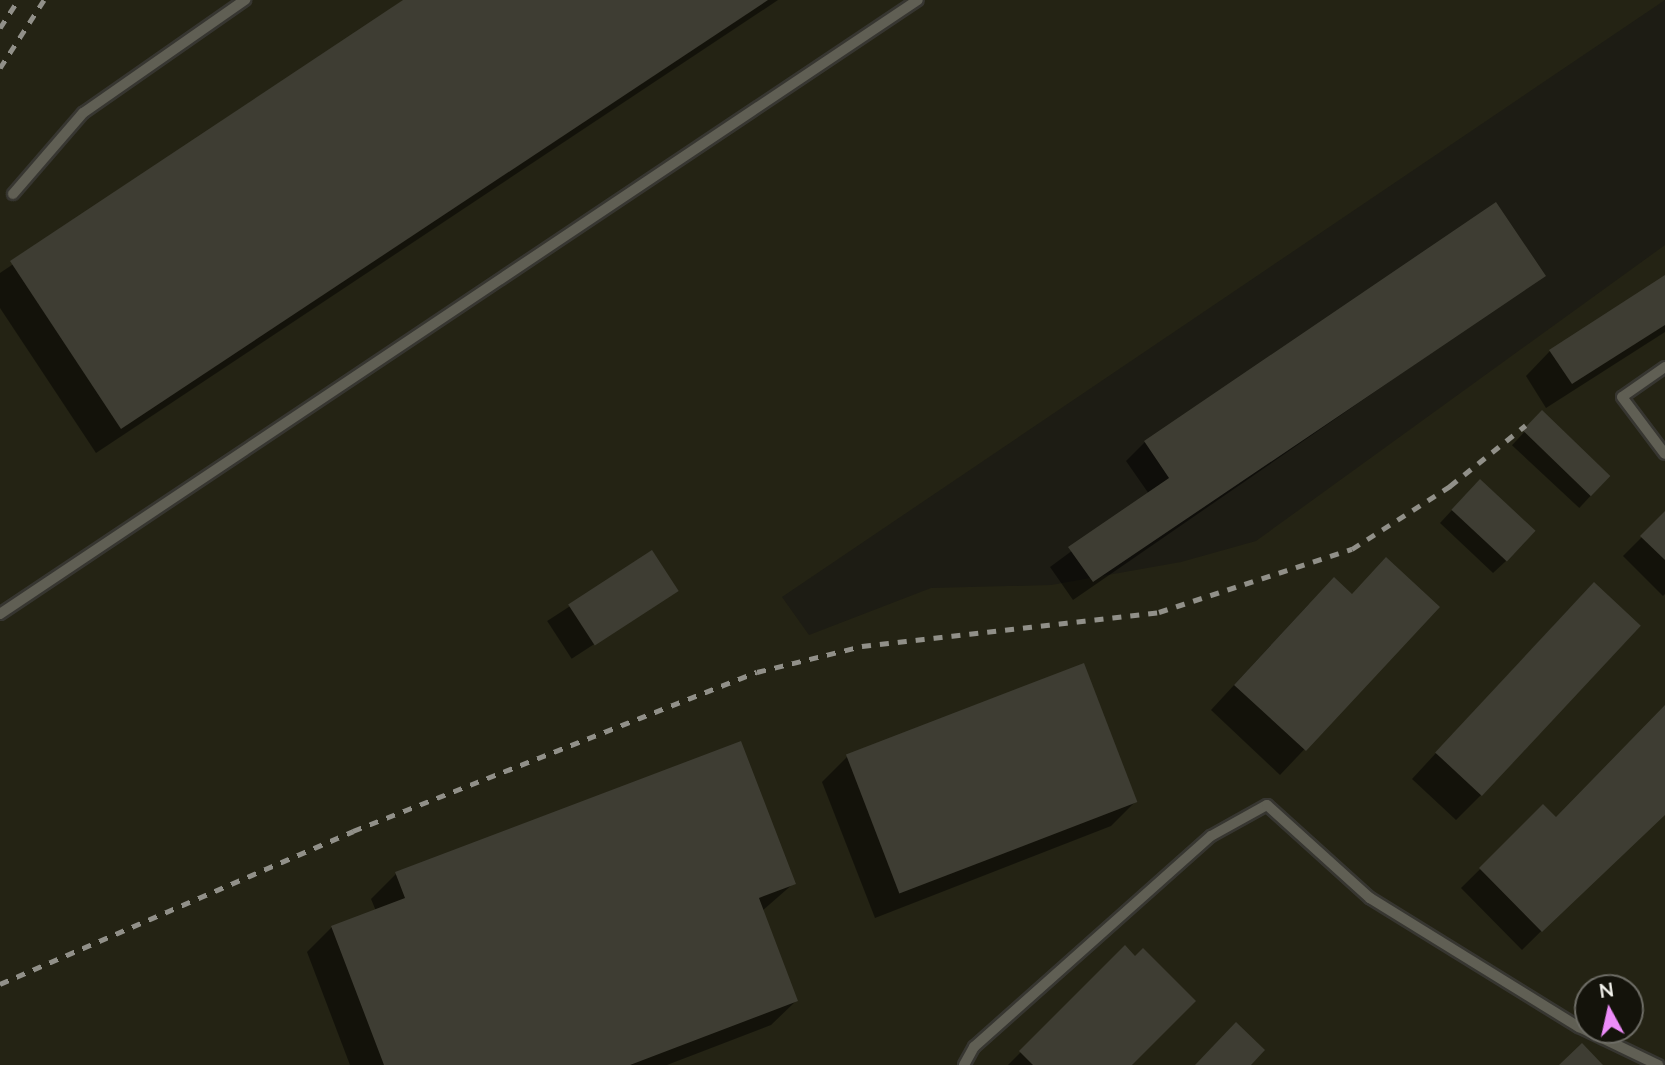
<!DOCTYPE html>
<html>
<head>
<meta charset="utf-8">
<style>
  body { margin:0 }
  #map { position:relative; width:1665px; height:1065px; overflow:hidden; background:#1d1c14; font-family:Lato,sans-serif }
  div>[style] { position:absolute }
  .built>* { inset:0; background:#242314 }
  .shadow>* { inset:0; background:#0007; transform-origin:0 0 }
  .building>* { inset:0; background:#3e3d33; transform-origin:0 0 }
  .roads { filter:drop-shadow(2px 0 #373631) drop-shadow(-2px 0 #373631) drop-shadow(0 2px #373631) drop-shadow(0 -2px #373631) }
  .service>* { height:10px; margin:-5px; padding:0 5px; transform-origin:5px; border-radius:5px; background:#605f54 }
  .rail>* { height:5px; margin-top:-2.5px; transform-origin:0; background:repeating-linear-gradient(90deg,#919089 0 9px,transparent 0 18px) }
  span { translate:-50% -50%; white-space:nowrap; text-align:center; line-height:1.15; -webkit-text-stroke:7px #14130b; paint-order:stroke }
  .north { position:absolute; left:1574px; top:974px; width:70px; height:70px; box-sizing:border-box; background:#14130b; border:2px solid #6e6d66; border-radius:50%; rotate:352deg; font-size:19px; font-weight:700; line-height:28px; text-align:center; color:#f5f4ee }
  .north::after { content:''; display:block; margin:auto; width:24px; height:32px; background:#ed8cf9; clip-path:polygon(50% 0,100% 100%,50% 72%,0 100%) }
</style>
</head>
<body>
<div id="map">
  <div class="built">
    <i style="clip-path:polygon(evenodd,0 0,1665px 0,782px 597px,809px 635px,931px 588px,1051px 585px,1181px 562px,1256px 541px,1665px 245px,1665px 1065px,0 1065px,0 0,1588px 988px,1630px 988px,1630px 1030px,1588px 1030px,1588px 988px)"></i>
  </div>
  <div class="shadow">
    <i style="clip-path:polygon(406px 0,778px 0,96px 453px,0 308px,0 273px)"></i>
    <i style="clip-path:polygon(1544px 275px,1073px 600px,1050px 567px,1149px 494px,1126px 461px,1145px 442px)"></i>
    <i style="clip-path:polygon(1665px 277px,1665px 332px,1546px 408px,1526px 376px,1550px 351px)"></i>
    <i style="left:1542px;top:413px;width:92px;height:44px;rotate:43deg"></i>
    <i style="clip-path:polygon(1467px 494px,1506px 561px,1493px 573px,1440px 523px)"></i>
    <i style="clip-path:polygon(1665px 514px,1665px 594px,1663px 596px,1623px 556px)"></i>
    <i style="left:652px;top:553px;width:45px;height:125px;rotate:57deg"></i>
    <i style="clip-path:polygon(1351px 595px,1438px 608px,1280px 775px,1211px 710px,1309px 604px)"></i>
    <i style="clip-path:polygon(1569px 609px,1481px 795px,1456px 820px,1412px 779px)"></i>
    <i style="clip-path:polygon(1665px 707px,1665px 809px,1522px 950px,1461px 888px,1543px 807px,1556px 819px)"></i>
    <i style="clip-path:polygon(740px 743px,794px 883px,762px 911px,796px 1001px,771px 1025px,667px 1065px,350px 1065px,307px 952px,332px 927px,376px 911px,371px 899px,396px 874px)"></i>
    <i style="clip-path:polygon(847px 757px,1136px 801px,1111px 826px,875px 918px,822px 782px)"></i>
    <i style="clip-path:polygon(1125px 948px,1135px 958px,1130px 1065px,1008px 1065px)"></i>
  </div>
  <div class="building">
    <i style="clip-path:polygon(403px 0,768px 0,121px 429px,10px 261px)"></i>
    <i style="clip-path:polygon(1496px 202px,1546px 276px,1093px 582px,1068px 547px,1169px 478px,1144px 441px)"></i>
    <i style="clip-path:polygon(1665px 275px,1665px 325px,1572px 384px,1549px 350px)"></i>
    <i style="left:1542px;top:410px;width:95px;height:28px;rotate:44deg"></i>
    <i style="left:1480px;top:479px;width:76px;height:42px;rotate:43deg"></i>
    <i style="clip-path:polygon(1665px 511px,1665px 560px,1640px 536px)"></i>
    <i style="left:652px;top:550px;width:49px;height:100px;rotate:57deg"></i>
    <i style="clip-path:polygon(1386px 557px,1440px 607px,1306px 751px,1234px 685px,1334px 577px,1352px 594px)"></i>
    <i style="left:1594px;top:582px;width:64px;height:233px;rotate:43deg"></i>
    <i style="left:1084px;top:663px;width:149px;height:255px;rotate:69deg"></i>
    <i style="clip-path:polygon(1665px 705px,1665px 815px,1542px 932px,1479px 868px,1543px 804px,1556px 817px)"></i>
    <i style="clip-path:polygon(741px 741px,796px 884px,759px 898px,798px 1001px,630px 1065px,384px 1065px,331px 926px,405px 898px,395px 872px)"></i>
    <i style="clip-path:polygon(1125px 945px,1135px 956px,1143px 948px,1196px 1001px,1132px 1065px,1033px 1065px,1019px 1051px)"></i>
    <i style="clip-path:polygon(1236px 1022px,1265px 1050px,1251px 1065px,1195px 1065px)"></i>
    <i style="clip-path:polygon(1582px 1043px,1603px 1065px,1559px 1065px)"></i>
  </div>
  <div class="roads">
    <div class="service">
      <i style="left:13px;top:194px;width:107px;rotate:-49.2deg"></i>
      <i style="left:83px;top:113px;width:198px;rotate:-34.9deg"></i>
      <i style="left:1665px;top:367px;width:52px;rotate:145.1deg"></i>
      <i style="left:1622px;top:397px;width:71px;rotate:53deg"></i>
      <i style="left:0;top:614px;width:1104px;rotate:-33.78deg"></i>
      <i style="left:964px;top:1065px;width:21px;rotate:-61deg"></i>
      <i style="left:974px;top:1047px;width:317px;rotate:-41.7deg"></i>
      <i style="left:1211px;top:836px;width:64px;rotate:-29deg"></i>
      <i style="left:1267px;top:805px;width:139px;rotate:42.1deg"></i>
      <i style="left:1370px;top:898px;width:246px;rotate:31.7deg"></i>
      <i style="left:1579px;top:1027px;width:88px;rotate:25.7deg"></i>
    </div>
  </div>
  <div class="rail">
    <i style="left:0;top:28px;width:33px;rotate:-57deg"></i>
    <i style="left:0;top:68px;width:81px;rotate:-57.1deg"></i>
    <i style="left:0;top:984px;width:385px;rotate:-23.4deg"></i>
    <i style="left:353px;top:831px;width:434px;rotate:-21.5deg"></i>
    <i style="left:757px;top:672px;width:108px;rotate:-13.9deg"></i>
    <i style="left:862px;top:646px;width:299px;rotate:-6.5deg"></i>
    <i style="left:1159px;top:612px;width:203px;rotate:-18.1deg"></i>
    <i style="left:1352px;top:549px;width:117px;rotate:-32.7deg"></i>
    <i style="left:1450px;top:486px;width:97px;rotate:-38.8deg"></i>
  </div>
  <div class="north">N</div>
</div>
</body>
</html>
